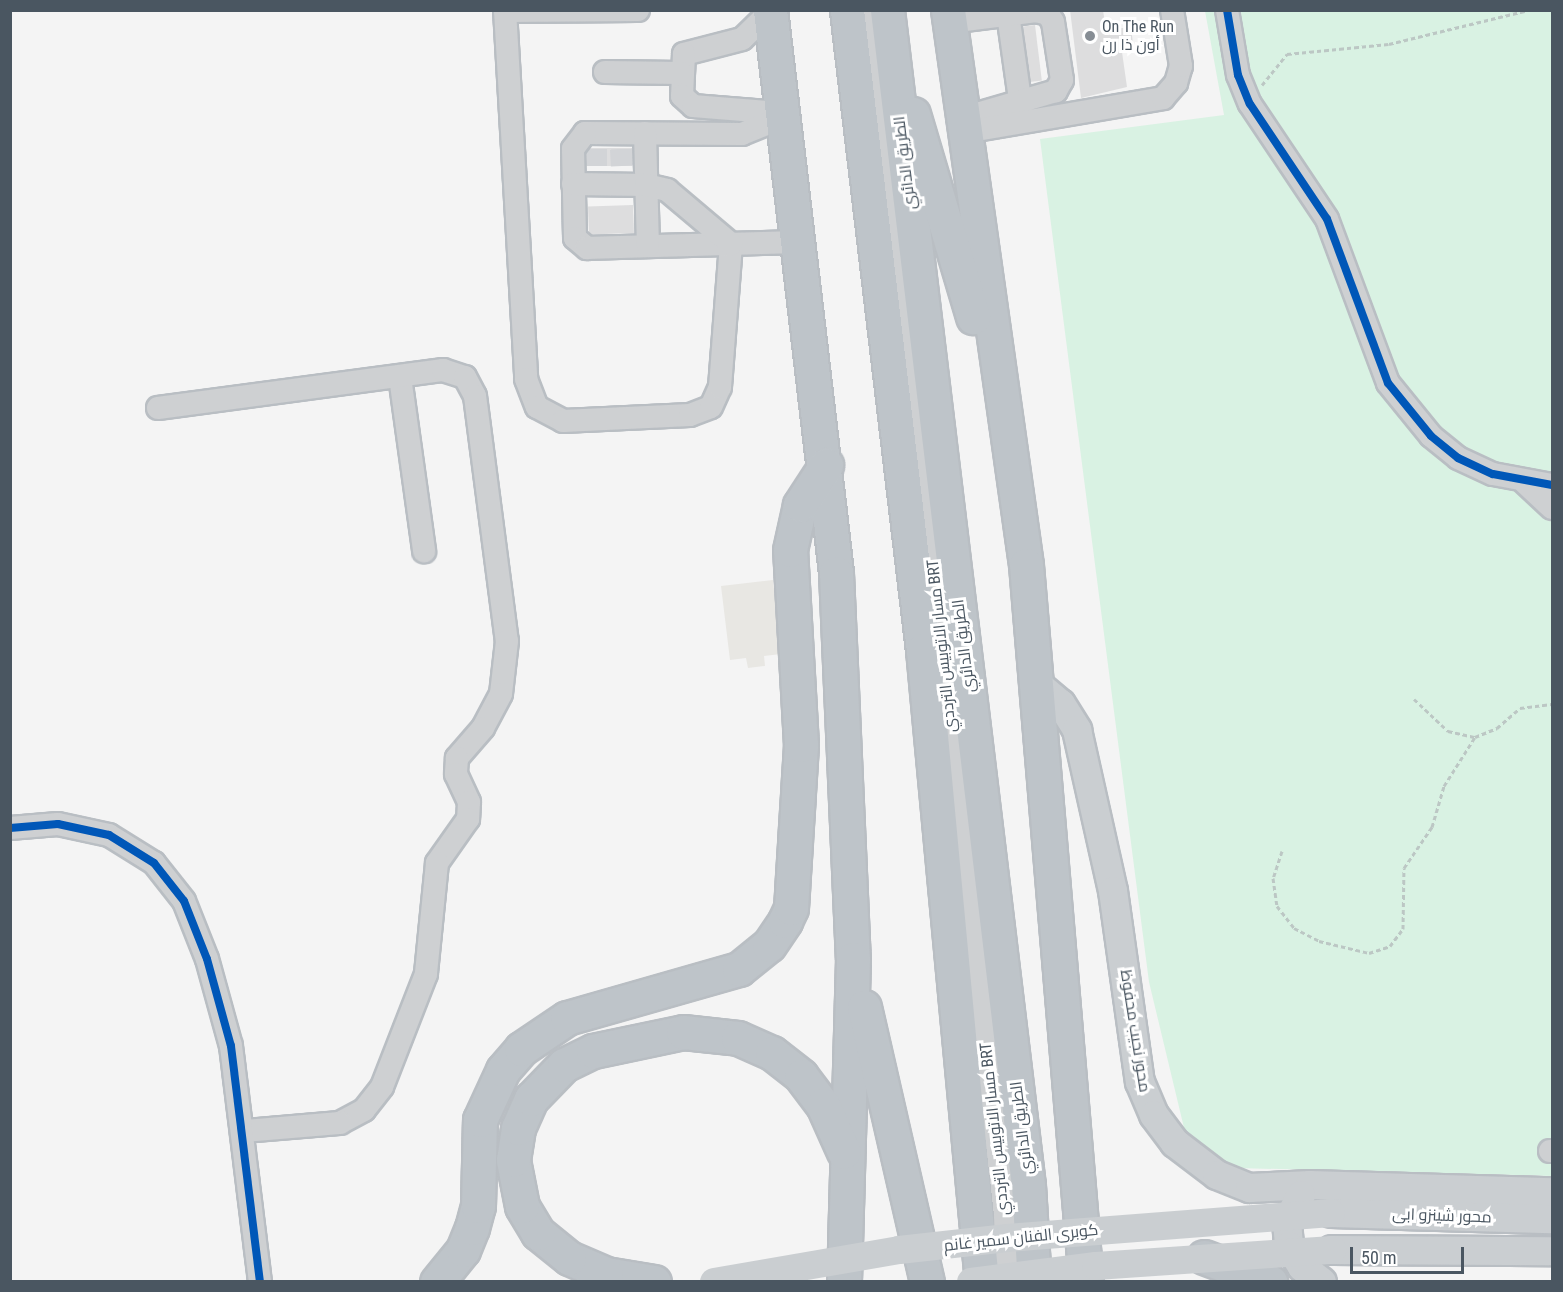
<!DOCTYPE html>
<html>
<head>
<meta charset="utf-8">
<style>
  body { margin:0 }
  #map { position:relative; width:1563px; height:1292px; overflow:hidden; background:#f4f4f4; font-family:"Roboto Condensed",Cairo,sans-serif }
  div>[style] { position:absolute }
  .commercial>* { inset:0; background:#e8e7e3 }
  .green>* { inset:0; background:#d9f2e3 }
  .building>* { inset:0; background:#ddddde; transform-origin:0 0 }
  .minor-tunnel>* { height:22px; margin-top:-11px; transform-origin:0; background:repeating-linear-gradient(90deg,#d2d4d7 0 22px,transparent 0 33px) }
  .path>* { height:3px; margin-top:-1.5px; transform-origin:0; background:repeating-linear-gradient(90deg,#bcc7c4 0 4.5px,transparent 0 7.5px) }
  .roads { filter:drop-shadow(2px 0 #b9bec3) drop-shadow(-2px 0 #b9bec3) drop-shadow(0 2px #b9bec3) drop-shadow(0 -2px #b9bec3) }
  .minor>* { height:22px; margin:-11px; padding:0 11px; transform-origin:11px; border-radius:11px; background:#ced0d2 }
  .major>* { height:28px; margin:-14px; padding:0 14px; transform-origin:14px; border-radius:14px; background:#caced1 }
  .highway>* { height:33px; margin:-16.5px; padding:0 16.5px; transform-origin:16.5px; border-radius:16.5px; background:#bec4c9 }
  .major-bridge>* { height:28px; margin:-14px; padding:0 14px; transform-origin:14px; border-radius:14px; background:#caced1 }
  .cycleway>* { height:8px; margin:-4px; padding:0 4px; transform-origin:4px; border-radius:4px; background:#0057b8 }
  .dots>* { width:16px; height:16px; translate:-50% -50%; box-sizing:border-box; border:3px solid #fff; border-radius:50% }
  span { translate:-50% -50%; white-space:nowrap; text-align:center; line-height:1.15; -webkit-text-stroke:6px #fff; paint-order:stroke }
  .poi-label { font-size:16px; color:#4a5661 }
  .left { translate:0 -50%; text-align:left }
  .street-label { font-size:16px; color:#4a5661 }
  .frame { position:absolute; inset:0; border:12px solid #4a5661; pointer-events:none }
  .scale { position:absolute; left:1350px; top:1247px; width:114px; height:27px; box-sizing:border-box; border:3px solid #4a5661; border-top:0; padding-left:8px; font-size:18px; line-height:21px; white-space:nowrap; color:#4a5661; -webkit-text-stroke:4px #fff; paint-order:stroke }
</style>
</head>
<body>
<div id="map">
  <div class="commercial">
    <i style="clip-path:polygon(773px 580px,781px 654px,764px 656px,765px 666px,748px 668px,746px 658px,730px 660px,721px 586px)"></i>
  </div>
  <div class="green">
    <i style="clip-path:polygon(1205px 11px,1552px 11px,1552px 1176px,1236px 1168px,1198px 1153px,1185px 1132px,1149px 982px,1040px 139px,1224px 115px)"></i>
  </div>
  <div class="building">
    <i style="clip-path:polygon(1070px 10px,1103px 10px,1106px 30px,1131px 27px,1133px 44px,1121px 45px,1127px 87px,1081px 98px)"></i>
    <i style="left:1035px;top:25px;width:56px;height:12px;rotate:83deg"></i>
    <i style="left:632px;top:148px;width:18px;height:42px;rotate:90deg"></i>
    <i style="left:633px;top:205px;width:28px;height:45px;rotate:88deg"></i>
  </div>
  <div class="minor-tunnel">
    <i style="left:596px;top:149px;width:17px;rotate:90deg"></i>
    <i style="left:621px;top:149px;width:17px;rotate:87deg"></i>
  </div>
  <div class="path">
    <i style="left:1262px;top:85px;width:40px;rotate:-51deg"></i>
    <i style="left:1287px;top:54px;width:102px;rotate:-5.6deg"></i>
    <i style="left:1389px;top:44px;width:143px;rotate:-13.7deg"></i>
    <i style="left:1414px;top:699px;width:47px;rotate:43.3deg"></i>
    <i style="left:1448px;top:731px;width:28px;rotate:13deg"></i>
    <i style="left:1475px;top:737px;width:24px;rotate:-22deg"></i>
    <i style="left:1497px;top:728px;width:30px;rotate:-41deg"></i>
    <i style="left:1520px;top:708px;width:32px;rotate:-7deg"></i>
    <i style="left:1282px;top:851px;width:28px;rotate:108deg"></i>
    <i style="left:1273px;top:878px;width:28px;rotate:82deg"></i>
    <i style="left:1277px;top:906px;width:28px;rotate:52deg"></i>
    <i style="left:1294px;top:928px;width:28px;rotate:27deg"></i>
    <i style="left:1319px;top:941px;width:51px;rotate:13.5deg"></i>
    <i style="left:1369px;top:953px;width:22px;rotate:-18deg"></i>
    <i style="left:1390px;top:946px;width:21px;rotate:-53deg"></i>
    <i style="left:1403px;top:929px;width:61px;rotate:-89.1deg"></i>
    <i style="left:1404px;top:868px;width:50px;rotate:-55.7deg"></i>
    <i style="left:1432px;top:827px;width:43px;rotate:-73.7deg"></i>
    <i style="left:1444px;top:786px;width:58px;rotate:-57.7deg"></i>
  </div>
  <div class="roads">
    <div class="minor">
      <i style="left:505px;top:10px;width:370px;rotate:86.7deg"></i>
      <i style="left:526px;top:379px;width:30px;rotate:69deg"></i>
      <i style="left:537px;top:407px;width:30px;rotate:28deg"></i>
      <i style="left:563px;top:421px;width:127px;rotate:-2.7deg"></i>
      <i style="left:690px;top:415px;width:22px;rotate:-21deg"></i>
      <i style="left:711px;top:407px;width:22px;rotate:-66deg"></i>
      <i style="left:720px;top:387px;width:143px;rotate:-85.6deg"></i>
      <i style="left:868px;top:10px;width:1212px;rotate:83.51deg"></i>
      <i style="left:1005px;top:1214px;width:68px;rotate:88.3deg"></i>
      <i style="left:1227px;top:10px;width:66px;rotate:80.4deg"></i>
      <i style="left:1238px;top:75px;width:31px;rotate:68deg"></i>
      <i style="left:1250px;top:104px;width:138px;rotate:56.2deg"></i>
      <i style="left:1327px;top:219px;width:175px;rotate:69.6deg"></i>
      <i style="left:1388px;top:383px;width:68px;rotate:50.9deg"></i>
      <i style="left:1431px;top:436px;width:35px;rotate:39deg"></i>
      <i style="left:1458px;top:458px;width:38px;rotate:25deg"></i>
      <i style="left:1493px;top:474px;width:60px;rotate:10.6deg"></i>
      <i style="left:505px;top:11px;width:133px;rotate:-0.4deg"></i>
      <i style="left:770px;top:12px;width:39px;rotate:136deg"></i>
      <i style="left:742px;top:39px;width:60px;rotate:165.5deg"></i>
      <i style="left:684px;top:54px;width:42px;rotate:92.7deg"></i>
      <i style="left:682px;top:96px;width:15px;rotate:42deg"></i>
      <i style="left:693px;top:106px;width:87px;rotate:4.6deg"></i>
      <i style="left:1008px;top:14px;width:101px;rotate:82deg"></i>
      <i style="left:949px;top:22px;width:88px;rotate:-7.2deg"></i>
      <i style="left:1036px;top:11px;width:12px;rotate:14deg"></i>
      <i style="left:1048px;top:14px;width:9px;rotate:58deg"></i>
      <i style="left:1053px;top:22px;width:59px;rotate:81.2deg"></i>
      <i style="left:1062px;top:80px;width:13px;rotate:119deg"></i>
      <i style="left:1056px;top:91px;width:97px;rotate:163.8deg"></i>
      <i style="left:605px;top:72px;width:76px;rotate:0.8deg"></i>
      <i style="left:781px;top:118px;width:42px;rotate:157.7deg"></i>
      <i style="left:742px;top:134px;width:157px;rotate:-179.6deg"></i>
      <i style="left:585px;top:133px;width:20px;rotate:127deg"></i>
      <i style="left:573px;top:149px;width:89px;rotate:88.7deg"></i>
      <i style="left:575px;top:238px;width:16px;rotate:40deg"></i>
      <i style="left:587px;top:248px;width:209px;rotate:-1.6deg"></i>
      <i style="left:965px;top:132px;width:201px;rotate:-9.7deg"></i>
      <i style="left:1163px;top:98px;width:20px;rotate:-49deg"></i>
      <i style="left:1176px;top:83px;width:18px;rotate:-74deg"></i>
      <i style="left:1181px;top:66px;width:57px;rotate:-99.1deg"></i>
      <i style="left:645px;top:133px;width:113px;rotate:88.5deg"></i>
      <i style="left:573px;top:184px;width:73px;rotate:0.8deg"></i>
      <i style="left:646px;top:185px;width:22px;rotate:13deg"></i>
      <i style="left:667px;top:190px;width:84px;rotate:40.2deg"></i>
      <i style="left:400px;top:377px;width:176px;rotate:82.1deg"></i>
      <i style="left:158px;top:408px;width:288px;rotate:-7.6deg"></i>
      <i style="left:443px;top:370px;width:23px;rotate:18deg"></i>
      <i style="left:465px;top:377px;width:21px;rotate:62deg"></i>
      <i style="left:475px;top:396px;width:247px;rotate:82.6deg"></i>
      <i style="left:507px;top:641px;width:53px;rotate:96.5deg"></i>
      <i style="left:501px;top:694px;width:38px;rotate:118deg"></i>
      <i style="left:483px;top:728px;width:40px;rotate:131deg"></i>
      <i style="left:457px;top:758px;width:16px;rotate:94deg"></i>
      <i style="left:456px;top:774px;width:31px;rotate:65deg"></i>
      <i style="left:469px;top:802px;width:17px;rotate:93deg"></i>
      <i style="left:468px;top:819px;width:54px;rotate:125.2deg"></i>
      <i style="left:437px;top:863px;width:112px;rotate:95.7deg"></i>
      <i style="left:426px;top:974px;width:121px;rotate:111.3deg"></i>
      <i style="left:382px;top:1087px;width:29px;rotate:128deg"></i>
      <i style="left:364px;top:1110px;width:27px;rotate:152deg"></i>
      <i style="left:340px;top:1123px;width:95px;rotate:175.2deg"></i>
      <i style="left:1525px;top:483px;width:37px;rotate:43deg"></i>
      <i style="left:10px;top:828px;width:48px;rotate:-4.8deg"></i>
      <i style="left:58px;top:824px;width:52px;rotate:12.2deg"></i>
      <i style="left:109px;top:835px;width:53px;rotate:31.9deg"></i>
      <i style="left:154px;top:863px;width:48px;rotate:51.7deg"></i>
      <i style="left:184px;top:901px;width:62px;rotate:68.4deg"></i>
      <i style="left:207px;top:959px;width:90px;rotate:74.6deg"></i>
      <i style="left:231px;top:1046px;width:238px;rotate:83deg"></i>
      <i style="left:1550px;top:1151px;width:2px"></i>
    </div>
    <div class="major">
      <i style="left:1037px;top:684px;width:31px;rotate:40deg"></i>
      <i style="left:1061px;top:704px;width:31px;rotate:58deg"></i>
      <i style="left:1077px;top:730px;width:165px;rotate:77.4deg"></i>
      <i style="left:1113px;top:891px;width:193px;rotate:82deg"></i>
      <i style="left:1140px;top:1082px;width:36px;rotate:67deg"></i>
      <i style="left:1154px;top:1115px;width:35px;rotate:53deg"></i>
      <i style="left:1175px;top:1143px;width:53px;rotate:37.3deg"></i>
      <i style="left:1217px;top:1175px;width:35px;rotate:22deg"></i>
      <i style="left:1250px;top:1188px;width:60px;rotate:-2.9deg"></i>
      <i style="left:1310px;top:1185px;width:242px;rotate:1.7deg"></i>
      <i style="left:1301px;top:1195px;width:30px;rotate:117deg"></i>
      <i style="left:1287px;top:1222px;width:24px;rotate:85deg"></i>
      <i style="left:1289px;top:1246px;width:25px;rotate:58deg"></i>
      <i style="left:1302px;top:1267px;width:25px;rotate:37deg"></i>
      <i style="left:1331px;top:1213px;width:221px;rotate:1.6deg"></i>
      <i style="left:1332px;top:1250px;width:220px;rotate:0.3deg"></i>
    </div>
    <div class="highway">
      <i style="left:770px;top:10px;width:567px;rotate:83.31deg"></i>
      <i style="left:836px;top:573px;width:386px;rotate:87.5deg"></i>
      <i style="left:853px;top:959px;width:323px;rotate:91.6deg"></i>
      <i style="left:847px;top:10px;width:644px;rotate:83.23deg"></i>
      <i style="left:923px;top:650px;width:635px;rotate:84.67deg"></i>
      <i style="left:887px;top:10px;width:1183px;rotate:83.16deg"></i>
      <i style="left:1028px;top:1185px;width:97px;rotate:86.5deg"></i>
      <i style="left:948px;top:10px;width:560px;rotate:82deg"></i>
      <i style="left:1026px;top:565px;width:720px;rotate:85.22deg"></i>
      <i style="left:913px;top:114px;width:212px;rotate:73.5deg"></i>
      <i style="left:864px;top:1007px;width:282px;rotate:77.1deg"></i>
      <i style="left:1204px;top:1257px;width:71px;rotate:20.7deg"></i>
      <i style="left:437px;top:1282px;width:41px;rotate:-50.9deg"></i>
      <i style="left:463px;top:1250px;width:24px;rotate:-68deg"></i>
      <i style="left:472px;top:1228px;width:23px;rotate:-75deg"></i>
      <i style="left:478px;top:1206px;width:86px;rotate:-88.7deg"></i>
      <i style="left:480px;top:1120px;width:55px;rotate:-65.3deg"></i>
      <i style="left:503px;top:1070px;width:28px;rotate:-49deg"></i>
      <i style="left:521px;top:1049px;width:55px;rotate:-34deg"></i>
      <i style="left:567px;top:1018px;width:179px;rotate:-15.9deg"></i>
      <i style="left:739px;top:969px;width:38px;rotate:-39deg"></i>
      <i style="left:769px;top:945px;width:29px;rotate:-56deg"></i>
      <i style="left:785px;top:921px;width:14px;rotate:-65deg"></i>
      <i style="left:791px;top:908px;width:163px;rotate:-86.5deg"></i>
      <i style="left:801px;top:745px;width:195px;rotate:-93.2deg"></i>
      <i style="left:790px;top:550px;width:46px;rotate:-77.5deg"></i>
      <i style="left:800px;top:505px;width:48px;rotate:-57deg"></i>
      <i style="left:654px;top:1282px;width:49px;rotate:-170.5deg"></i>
      <i style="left:606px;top:1274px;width:40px;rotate:-156.6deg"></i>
      <i style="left:569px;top:1258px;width:40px;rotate:-141deg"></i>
      <i style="left:538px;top:1233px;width:31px;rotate:-121deg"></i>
      <i style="left:522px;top:1206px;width:47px;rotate:-101.1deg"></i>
      <i style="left:513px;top:1160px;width:32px;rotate:-81deg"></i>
      <i style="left:518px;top:1128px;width:32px;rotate:-66deg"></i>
      <i style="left:531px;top:1099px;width:47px;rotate:-45.9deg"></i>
      <i style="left:564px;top:1065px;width:32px;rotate:-26deg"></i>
      <i style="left:593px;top:1051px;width:92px;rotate:-11.9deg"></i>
      <i style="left:683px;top:1032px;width:55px;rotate:6.2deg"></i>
      <i style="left:738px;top:1038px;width:37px;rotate:24deg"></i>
      <i style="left:772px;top:1053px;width:37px;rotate:38deg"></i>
      <i style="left:801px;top:1076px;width:36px;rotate:53deg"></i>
      <i style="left:823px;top:1105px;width:51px;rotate:65.9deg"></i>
    </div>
  </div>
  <div class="major-bridge">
    <i style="left:714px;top:1282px;width:188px;rotate:-9.8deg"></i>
    <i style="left:899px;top:1250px;width:109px;rotate:-6.3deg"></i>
    <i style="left:1007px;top:1238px;width:325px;rotate:-4.4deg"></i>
    <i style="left:971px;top:1282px;width:126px;rotate:-7.3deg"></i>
    <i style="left:1096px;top:1266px;width:237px;rotate:-3.9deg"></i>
  </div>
  <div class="cycleway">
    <i style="left:1227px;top:10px;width:66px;rotate:80.4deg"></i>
    <i style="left:1238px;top:75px;width:31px;rotate:68deg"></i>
    <i style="left:1250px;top:104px;width:138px;rotate:56.2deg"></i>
    <i style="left:1327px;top:219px;width:175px;rotate:69.6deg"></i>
    <i style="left:1388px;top:383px;width:68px;rotate:50.9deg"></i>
    <i style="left:1431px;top:436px;width:35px;rotate:39deg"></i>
    <i style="left:1458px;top:458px;width:38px;rotate:25deg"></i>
    <i style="left:1493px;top:474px;width:60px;rotate:10.6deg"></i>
    <i style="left:10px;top:828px;width:48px;rotate:-4.8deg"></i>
    <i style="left:58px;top:824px;width:52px;rotate:12.2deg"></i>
    <i style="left:109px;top:835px;width:53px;rotate:31.9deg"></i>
    <i style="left:154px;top:863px;width:48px;rotate:51.7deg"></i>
    <i style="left:184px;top:901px;width:62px;rotate:68.4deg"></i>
    <i style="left:207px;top:959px;width:90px;rotate:74.6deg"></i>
    <i style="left:231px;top:1046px;width:238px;rotate:83deg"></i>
  </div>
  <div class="dots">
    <i style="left:1090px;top:36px;background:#868d94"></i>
  </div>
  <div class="poi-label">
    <span class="left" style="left:1102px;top:36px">On The Run<br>أون ذا رن</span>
  </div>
  <div class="street-label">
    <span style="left:905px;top:163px;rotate:-97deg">الطريق الدائري</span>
    <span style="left:942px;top:646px;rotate:-96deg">مسار الاتوبيس الترددي BRT</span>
    <span style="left:964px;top:646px;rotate:-97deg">الطريق الدائري</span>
    <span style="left:1135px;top:1031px;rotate:81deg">محور نجيب محفوظ</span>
    <span style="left:1022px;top:1128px;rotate:-97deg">الطريق الدائري</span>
    <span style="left:995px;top:1129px;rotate:-96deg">مسار الاتوبيس الترددي BRT</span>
    <span style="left:1442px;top:1216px;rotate:2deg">محور شينزو ابى</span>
    <span style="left:1021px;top:1238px;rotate:-6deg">كوبرى الفنان سمير غانم</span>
  </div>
  <div class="frame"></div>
  <div class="scale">50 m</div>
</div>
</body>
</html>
